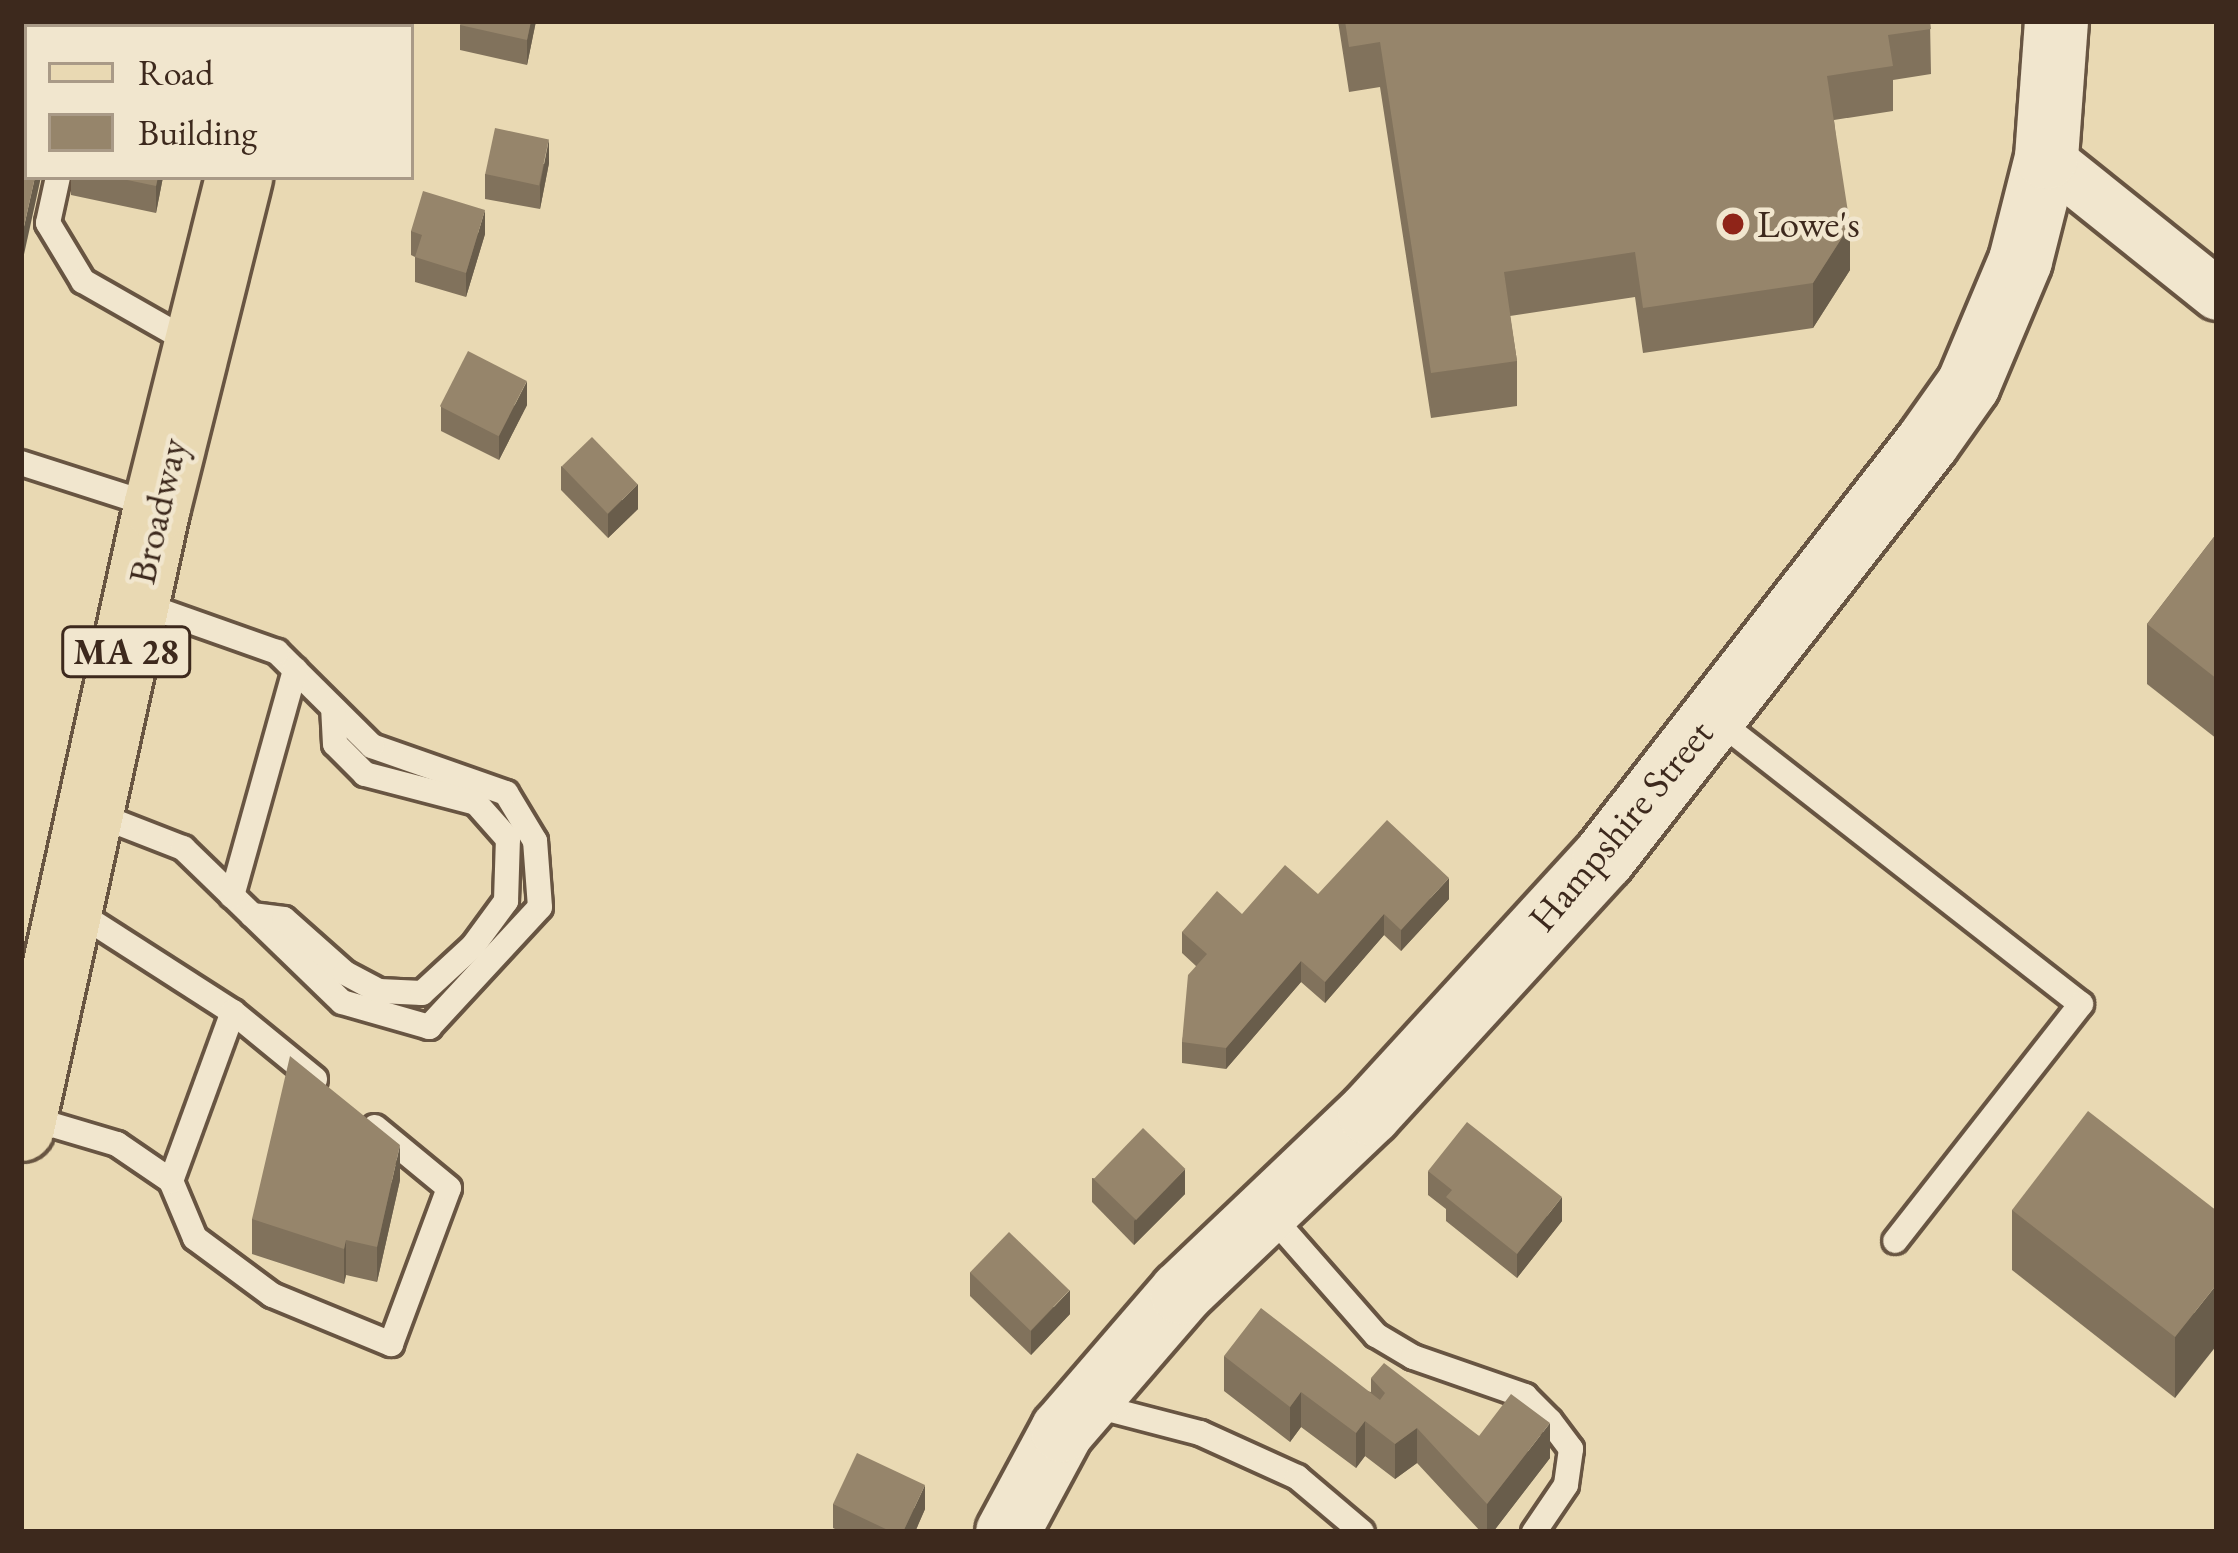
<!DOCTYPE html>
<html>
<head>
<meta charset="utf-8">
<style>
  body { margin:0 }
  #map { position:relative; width:2238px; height:1553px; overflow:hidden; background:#e9d9b3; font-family:"EB Garamond",serif }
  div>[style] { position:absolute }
  .roads { filter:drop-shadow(3px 0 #685542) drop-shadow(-3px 0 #685542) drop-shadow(0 3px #685542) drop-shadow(0 -3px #685542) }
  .service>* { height:24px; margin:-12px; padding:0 12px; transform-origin:12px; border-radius:12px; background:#f1e6ce }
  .minor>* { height:51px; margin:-25.5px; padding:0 25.5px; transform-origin:25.5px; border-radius:25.5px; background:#f1e6ce }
  .tertiary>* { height:63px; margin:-31.5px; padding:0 31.5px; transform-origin:31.5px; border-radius:31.5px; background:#f1e6ce }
  .primary>* { height:66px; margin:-33px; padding:0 33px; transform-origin:33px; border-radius:33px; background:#e9d9b3 }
  .wall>* { inset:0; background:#81725c }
  .shaded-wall>* { inset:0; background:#695d4b }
  .building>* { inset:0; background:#96856b; transform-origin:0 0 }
  .dots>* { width:33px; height:33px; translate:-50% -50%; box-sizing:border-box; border:6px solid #f1e6ce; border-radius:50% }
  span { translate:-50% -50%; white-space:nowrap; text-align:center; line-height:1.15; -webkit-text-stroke:9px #f1e6ce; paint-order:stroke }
  .shield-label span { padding:3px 9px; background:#f1e6ce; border:3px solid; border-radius:9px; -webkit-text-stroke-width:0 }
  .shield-label { font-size:36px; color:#3d291d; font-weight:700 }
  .poi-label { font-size:39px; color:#3d291d }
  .left { translate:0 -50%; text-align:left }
  .street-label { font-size:39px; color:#3d291d }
  .frame { position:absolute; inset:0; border:24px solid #3d291d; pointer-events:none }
  .legend { position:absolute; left:24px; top:24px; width:390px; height:156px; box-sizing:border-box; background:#f1e6ce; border:3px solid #a99a87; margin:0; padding:15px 21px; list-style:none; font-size:36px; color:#3d291d }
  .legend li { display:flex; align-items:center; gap:24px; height:60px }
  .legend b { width:60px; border:3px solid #a99a87 }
</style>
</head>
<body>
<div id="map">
  <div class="roads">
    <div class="service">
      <i style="left:58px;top:177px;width:47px;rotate:102.3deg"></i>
      <i style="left:48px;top:223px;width:68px;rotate:58.9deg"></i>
      <i style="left:83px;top:281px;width:129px;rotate:29.7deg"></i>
      <i style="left:21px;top:463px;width:141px;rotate:17.8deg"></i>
      <i style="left:1716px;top:719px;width:463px;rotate:38deg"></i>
      <i style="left:2081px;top:1004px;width:301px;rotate:128.1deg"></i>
      <i style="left:93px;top:813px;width:97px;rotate:21.3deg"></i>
      <i style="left:183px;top:848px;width:221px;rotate:44.1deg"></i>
      <i style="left:342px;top:1002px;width:91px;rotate:16deg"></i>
      <i style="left:429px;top:1027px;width:163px;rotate:-47.2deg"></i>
      <i style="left:540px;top:907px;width:66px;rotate:-94.3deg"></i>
      <i style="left:535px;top:841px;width:56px;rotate:-121.1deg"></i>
      <i style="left:506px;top:793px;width:142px;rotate:-160.7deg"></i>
      <i style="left:372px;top:746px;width:134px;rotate:-135.3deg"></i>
      <i style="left:277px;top:652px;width:146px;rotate:-160.5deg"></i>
      <i style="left:232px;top:896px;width:235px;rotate:-74.4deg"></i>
      <i style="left:74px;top:910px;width:189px;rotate:32.7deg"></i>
      <i style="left:233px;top:1012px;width:106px;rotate:39.3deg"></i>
      <i style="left:252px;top:915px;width:32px;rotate:7deg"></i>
      <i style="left:284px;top:919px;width:81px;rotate:41.5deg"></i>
      <i style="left:345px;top:973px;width:38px;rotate:28deg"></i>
      <i style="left:379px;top:991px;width:43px;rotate:2.7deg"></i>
      <i style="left:422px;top:993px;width:69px;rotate:-42.7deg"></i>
      <i style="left:473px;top:946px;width:56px;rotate:-53.7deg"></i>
      <i style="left:506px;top:901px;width:62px;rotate:-88.2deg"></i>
      <i style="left:508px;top:839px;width:48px;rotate:-131.6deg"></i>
      <i style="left:476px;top:803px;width:115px;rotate:-165.4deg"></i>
      <i style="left:365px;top:774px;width:42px;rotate:-135deg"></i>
      <i style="left:335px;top:744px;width:36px;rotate:-93deg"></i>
      <i style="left:26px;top:1117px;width:95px;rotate:16.5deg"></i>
      <i style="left:117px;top:1144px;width:65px;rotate:34.4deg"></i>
      <i style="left:171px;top:1181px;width:62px;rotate:67.2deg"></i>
      <i style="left:195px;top:1238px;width:96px;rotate:36.5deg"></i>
      <i style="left:272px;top:1295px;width:129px;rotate:22.4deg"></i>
      <i style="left:391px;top:1344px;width:166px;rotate:-69.6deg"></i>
      <i style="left:449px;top:1188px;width:96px;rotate:-140.5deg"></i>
      <i style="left:171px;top:1181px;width:180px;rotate:-69.9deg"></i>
      <i style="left:1267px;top:1211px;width:165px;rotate:48.7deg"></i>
      <i style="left:1376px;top:1335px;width:43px;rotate:30.7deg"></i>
      <i style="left:1413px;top:1357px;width:119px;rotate:19.2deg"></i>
      <i style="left:1525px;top:1396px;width:35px;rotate:45deg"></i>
      <i style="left:1550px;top:1421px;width:35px;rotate:53deg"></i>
      <i style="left:1571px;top:1449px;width:36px;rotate:98deg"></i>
      <i style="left:1566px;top:1485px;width:57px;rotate:124.2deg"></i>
      <i style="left:1088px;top:1404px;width:116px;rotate:14.5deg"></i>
      <i style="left:1200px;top:1433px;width:107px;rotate:24.4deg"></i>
      <i style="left:1297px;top:1477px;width:85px;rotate:40.2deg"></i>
    </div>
    <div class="minor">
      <i style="left:2046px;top:157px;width:219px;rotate:38.7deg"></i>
    </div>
    <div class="tertiary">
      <i style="left:1007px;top:1532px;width:116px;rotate:-61.7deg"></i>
      <i style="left:1062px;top:1430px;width:182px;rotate:-49.2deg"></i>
      <i style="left:1181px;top:1292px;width:260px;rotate:-43.6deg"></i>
      <i style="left:1369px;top:1113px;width:346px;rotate:-47.5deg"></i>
      <i style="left:1603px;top:858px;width:527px;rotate:-52.09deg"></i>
      <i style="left:1927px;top:442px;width:71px;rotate:-54.7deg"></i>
      <i style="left:1968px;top:384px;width:134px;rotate:-67.2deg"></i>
      <i style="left:2020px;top:260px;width:106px;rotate:-75.8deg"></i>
      <i style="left:2046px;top:157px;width:136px;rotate:-85.8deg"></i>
    </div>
    <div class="primary">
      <i style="left:277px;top:27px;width:6px;rotate:-81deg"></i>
      <i style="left:21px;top:1128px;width:636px;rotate:-77.65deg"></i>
      <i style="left:157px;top:507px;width:340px;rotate:-76deg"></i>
    </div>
  </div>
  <div class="wall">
    <i style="clip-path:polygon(536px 21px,527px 65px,460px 50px,460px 25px)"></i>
    <i style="clip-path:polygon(1338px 21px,1930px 21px,1931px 74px,1893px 80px,1893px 111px,1834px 120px,1850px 270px,1813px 328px,1643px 353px,1635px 297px,1510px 316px,1517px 361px,1517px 406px,1431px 418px,1380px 87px,1349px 92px)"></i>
    <i style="clip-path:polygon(549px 163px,540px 209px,485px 199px,485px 174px)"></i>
    <i style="clip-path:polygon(71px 177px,163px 177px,156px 213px,71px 195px)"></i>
    <i style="clip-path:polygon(411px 231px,485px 234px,466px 297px,415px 282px,415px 257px,411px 255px)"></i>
    <i style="clip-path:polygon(527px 405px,499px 460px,441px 431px,441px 407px)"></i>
    <i style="clip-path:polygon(561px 466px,638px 509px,608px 538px,561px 490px)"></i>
    <i style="clip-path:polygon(2217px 533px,2217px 739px,2147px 684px,2147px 624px)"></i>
    <i style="clip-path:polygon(1318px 894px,1449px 899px,1401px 951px,1384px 935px,1325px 1003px,1301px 982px,1226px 1069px,1182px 1063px,1182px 1042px,1196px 966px,1182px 953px,1182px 932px)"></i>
    <i style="clip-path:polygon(1428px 1171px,1562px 1221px,1517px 1278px,1446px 1221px,1446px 1209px,1428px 1195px)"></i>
    <i style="clip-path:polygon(1092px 1178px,1185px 1194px,1134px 1245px,1092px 1202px)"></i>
    <i style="clip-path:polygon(400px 1180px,377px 1282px,346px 1275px,344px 1284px,252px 1254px,252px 1219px)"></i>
    <i style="clip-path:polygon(2012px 1210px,2217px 1211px,2175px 1398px,2012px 1270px)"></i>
    <i style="clip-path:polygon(970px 1272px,1070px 1314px,1031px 1355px,970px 1296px)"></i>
    <i style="clip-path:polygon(1224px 1356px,1371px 1392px,1371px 1378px,1479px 1436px,1550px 1458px,1493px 1532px,1481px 1532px,1417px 1463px,1395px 1479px,1365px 1456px,1356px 1468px,1301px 1427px,1290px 1442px,1224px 1391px)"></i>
    <i style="clip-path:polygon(833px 1504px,925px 1509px,915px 1532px,841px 1532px,833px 1528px)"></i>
  </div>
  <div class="shaded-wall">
    <i style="clip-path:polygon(531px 21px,536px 21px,527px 65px,527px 40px)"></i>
    <i style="clip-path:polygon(549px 139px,549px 163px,540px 209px,540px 185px)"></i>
    <i style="clip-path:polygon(35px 177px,41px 177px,21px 268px,21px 240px)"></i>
    <i style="clip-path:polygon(158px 177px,163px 177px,156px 213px,156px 186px)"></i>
    <i style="clip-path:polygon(485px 210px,485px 234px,466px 297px,466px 273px)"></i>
    <i style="clip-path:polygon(1850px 225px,1850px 270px,1813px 328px,1813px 283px)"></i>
    <i style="clip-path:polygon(527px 381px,527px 405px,499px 460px,499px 436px)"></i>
    <i style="clip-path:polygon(638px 484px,638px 509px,608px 538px,608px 514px)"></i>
    <i style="clip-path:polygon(1449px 878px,1449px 899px,1401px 951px,1401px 930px)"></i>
    <i style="clip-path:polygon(1384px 914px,1384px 935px,1325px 1003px,1325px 982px)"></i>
    <i style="clip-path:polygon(1301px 961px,1301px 982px,1226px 1069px,1226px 1048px)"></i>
    <i style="clip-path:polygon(400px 1145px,400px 1180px,377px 1282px,377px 1247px)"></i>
    <i style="clip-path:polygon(1185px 1169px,1185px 1194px,1134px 1245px,1134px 1221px)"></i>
    <i style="clip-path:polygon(1562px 1197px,1562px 1221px,1517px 1278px,1517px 1254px)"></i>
    <i style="clip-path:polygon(346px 1240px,346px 1275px,344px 1284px,344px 1249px)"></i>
    <i style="clip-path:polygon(2217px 1284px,2217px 1345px,2175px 1398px,2175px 1337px)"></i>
    <i style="clip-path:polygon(1070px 1290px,1070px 1314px,1031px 1355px,1031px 1331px)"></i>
    <i style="clip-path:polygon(1301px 1392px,1301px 1427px,1290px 1442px,1290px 1407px)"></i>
    <i style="clip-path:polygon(1365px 1421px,1365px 1456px,1356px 1468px,1356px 1433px)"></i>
    <i style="clip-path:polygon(1550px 1423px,1550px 1458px,1493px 1532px,1487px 1532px,1487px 1504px)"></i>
    <i style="clip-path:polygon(1417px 1428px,1417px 1463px,1395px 1479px,1395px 1444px)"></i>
    <i style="clip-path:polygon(925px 1485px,925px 1509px,915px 1532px,903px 1532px)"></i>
  </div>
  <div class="building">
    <i style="clip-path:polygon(461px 21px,531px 21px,527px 40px,460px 25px)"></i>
    <i style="clip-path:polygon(1345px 21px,1930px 21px,1931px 29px,1888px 35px,1893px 66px,1827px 76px,1850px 225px,1813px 283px,1643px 308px,1635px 252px,1504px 272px,1517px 361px,1431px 373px,1380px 42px,1349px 47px)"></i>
    <i style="clip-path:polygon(21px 103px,27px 104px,27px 177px,35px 177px,21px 240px)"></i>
    <i style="left:495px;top:128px;width:55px;height:47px;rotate:12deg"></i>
    <i style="clip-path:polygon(113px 177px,158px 177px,156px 186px)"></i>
    <i style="clip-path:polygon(423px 191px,485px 210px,466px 273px,415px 257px,422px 235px,411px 231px)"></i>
    <i style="left:468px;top:351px;width:66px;height:62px;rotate:27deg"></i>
    <i style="left:592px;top:437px;width:66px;height:42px;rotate:46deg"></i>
    <i style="clip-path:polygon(2217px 533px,2217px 679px,2147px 624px)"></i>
    <i style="clip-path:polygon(1387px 820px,1449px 878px,1401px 930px,1384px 914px,1325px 982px,1301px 961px,1226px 1048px,1182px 1042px,1188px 975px,1207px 954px,1182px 932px,1217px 891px,1242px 914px,1285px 865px,1318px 894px)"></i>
    <i style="clip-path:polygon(290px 1056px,400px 1145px,377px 1247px,346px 1240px,344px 1249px,252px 1219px)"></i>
    <i style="clip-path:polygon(2088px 1111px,2217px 1211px,2217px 1284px,2175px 1337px,2012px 1210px)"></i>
    <i style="clip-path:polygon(1467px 1122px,1562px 1197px,1517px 1254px,1446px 1197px,1452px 1190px,1428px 1171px)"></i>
    <i style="left:1143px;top:1128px;width:59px;height:71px;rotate:44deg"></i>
    <i style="left:1009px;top:1232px;width:84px;height:56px;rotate:44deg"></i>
    <i style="clip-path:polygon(1261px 1308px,1380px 1400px,1385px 1393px,1371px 1378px,1384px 1363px,1479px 1436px,1511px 1394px,1550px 1423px,1487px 1504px,1417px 1428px,1395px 1444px,1365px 1421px,1356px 1433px,1301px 1392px,1290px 1407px,1224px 1356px)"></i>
    <i style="clip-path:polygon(857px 1453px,925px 1485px,903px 1532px,892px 1532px,833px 1504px)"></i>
  </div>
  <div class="dots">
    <i style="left:1733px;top:224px;background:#8f2418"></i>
  </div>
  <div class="shield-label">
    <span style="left:126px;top:652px">MA 28</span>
  </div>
  <div class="poi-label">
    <span class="left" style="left:1757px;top:224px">Lowe's</span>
  </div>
  <div class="street-label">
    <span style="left:158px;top:511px;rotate:-77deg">Broadway</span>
    <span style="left:1621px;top:826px;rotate:-50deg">Hampshire Street</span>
  </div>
  <div class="frame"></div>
  <ul class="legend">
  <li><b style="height:15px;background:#e9d9b3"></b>Road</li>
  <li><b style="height:33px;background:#96856b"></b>Building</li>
  </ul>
</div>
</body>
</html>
